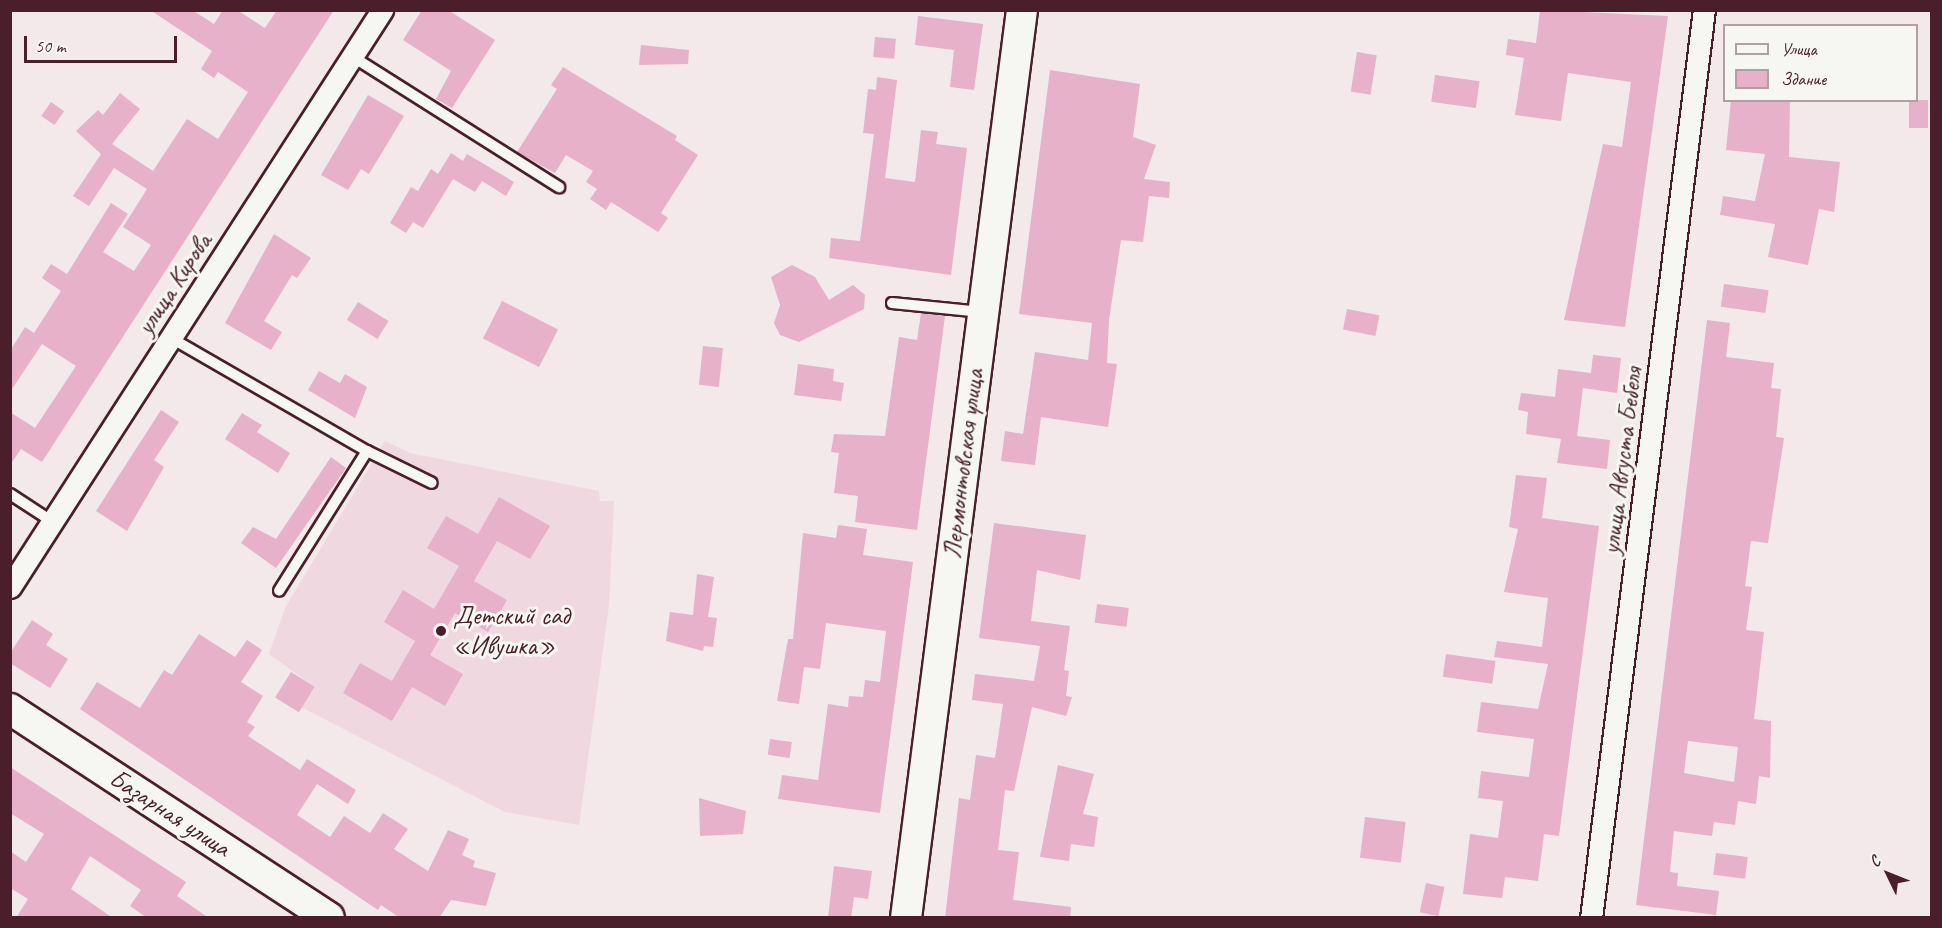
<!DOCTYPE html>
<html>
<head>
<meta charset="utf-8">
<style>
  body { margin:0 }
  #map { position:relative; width:1942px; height:928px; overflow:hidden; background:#f3e8ea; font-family:Caveat,sans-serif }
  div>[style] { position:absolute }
  .built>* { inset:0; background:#efd8e0 }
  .building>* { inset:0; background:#e7b1ca; transform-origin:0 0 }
  .roads { filter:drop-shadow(2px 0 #4a1f2b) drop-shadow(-2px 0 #4a1f2b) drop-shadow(0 2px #4a1f2b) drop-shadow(0 -2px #4a1f2b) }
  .lane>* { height:10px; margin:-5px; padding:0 5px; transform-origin:5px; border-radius:5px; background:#f6f6f2 }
  .street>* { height:21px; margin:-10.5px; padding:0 10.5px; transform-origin:10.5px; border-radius:10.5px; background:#f6f6f2 }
  .secondary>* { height:30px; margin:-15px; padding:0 15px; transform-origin:15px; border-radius:15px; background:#f6f6f2 }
  .dots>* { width:16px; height:16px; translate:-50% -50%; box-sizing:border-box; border:3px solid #f6f6f2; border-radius:50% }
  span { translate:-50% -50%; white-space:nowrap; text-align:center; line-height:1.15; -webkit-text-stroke:6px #f6f6f2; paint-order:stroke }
  .street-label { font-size:26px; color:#4a1f2b }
  .poi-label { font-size:26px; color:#4a1f2b }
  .left { translate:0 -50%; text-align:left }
  .frame { position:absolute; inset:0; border:12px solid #4a1f2b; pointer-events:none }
  .legend { position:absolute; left:1723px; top:24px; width:195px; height:78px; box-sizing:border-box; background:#f6f6f2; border:2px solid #b1a0a2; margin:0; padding:8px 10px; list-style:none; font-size:18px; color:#4a1f2b }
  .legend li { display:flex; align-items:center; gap:12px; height:30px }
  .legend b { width:30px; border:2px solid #b1a0a2 }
  .north { position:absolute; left:1858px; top:844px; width:60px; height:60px; -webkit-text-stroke:4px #f6f6f2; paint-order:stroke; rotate:313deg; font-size:16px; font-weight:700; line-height:24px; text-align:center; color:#4a1f2b }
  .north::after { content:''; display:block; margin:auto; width:21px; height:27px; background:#4a1f2b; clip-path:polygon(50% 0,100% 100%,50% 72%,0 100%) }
  .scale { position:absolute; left:24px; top:36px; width:153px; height:27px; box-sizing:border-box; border:3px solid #4a1f2b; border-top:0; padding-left:8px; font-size:18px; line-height:21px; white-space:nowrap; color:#4a1f2b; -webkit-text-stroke:4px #f6f6f2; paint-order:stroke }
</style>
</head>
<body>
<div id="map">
  <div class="built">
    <i style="clip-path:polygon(385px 441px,410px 453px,599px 491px,600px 501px,614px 501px,609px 605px,579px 825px,505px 812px,301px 707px,315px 687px,269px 654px,285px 608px)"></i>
  </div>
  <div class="building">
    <i style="clip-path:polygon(150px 10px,192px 10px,214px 24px,223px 10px,237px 10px,265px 28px,277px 10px,334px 10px,42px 462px,21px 449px,10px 465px,10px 412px,35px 428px,76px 366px,42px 344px,10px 392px,10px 351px,25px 327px,34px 333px,61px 291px,42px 278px,51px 264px,67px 274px,111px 203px,128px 214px,103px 252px,134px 271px,151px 245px,123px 227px,147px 189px,114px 168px,89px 206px,73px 196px,101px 154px,76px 131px,98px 110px,103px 115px,120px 93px,140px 109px,112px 144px,153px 171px,187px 119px,218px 139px,248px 92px,218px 72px,214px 78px,201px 69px,212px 51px)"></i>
    <i style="clip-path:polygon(422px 10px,448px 10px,495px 40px,452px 108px,436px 99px,451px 71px,403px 40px)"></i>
    <i style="clip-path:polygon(1540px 10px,1668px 16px,1625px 327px,1564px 320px,1603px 144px,1622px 147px,1631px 82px,1568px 73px,1561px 121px,1515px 115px,1524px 58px,1506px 55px,1508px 39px,1536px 43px)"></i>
    <i style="clip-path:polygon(918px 16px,983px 24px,974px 90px,950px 87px,954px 50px,915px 45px)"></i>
    <i style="left:875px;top:37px;width:21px;height:20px;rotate:5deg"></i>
    <i style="clip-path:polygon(641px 45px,689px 50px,688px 64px,639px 65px)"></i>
    <i style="left:1357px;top:52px;width:20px;height:40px;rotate:9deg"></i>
    <i style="clip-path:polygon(563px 67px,677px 136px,675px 140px,698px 155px,661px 213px,668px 218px,658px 232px,611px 202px,606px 210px,590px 199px,597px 189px,586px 182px,593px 171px,566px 155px,555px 173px,517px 152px,557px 89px,551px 85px)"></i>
    <i style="clip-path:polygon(1050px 70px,1140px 84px,1133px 137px,1156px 145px,1144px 179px,1170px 182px,1169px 198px,1149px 196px,1143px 242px,1121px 240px,1109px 320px,1107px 363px,1117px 364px,1108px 427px,1041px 417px,1035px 465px,1001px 461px,1005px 431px,1023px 434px,1035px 352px,1088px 360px,1092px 323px,1019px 314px)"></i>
    <i style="left:1435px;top:75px;width:45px;height:27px;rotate:8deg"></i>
    <i style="clip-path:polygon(877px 77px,897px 80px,885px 178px,915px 182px,921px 130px,938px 132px,936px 144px,967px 148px,951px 275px,829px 258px,831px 238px,860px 241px,874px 134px,863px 133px,868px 89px,876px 90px)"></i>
    <i style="clip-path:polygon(368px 95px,404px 116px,369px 174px,361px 169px,348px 190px,321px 175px)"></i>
    <i style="clip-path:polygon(1731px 100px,1790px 100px,1789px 157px,1840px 162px,1834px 212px,1819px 209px,1808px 265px,1768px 257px,1775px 224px,1720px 215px,1723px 196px,1755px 201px,1765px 154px,1726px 150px)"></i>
    <i style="left:1909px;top:100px;width:19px;height:28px"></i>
    <i style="left:51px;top:102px;width:16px;height:17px;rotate:35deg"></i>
    <i style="clip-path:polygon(451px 153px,463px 161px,467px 154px,514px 182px,506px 196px,482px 181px,475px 192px,453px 179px,423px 228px,413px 222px,406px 233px,390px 223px,411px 187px,418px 191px,431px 169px,438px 174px)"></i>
    <i style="clip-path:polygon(274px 234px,311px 258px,297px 278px,292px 275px,264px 321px,282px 332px,271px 350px,225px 323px)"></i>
    <i style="clip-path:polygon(792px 265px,815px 277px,829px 300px,853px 285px,865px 295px,864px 309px,799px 342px,780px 335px,774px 323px,780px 305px,771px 277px)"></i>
    <i style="left:1724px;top:284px;width:45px;height:23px;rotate:8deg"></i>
    <i style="left:502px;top:301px;width:63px;height:42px;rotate:27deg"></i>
    <i style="left:358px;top:302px;width:36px;height:21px;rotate:32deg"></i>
    <i style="left:1347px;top:309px;width:33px;height:21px;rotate:11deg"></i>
    <i style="clip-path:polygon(921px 313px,945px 316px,917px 530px,855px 522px,858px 496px,834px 493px,839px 453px,831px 452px,834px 434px,885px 436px,899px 337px,917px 340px)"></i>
    <i style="clip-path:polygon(evenodd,1707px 320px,1730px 323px,1726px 357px,1774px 363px,1771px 388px,1781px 389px,1776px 437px,1784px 438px,1768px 543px,1751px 541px,1745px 586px,1752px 587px,1746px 630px,1764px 632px,1754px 719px,1771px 721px,1770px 778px,1759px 776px,1756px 804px,1738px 801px,1735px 825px,1714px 822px,1712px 836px,1674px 831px,1670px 872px,1678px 873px,1677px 886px,1719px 891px,1716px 915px,1636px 905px,1707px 320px,1688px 741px,1738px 747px,1734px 782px,1684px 773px,1688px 741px)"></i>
    <i style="left:703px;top:346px;width:20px;height:39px;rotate:6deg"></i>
    <i style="clip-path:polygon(1593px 355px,1621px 358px,1617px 393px,1583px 388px,1577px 436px,1610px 440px,1607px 469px,1557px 463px,1561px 439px,1526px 434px,1528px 412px,1518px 410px,1521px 393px,1555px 397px,1558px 369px,1591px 373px)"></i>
    <i style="clip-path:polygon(798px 364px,834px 369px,833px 381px,844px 383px,841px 401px,794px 395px)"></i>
    <i style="clip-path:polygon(319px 371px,340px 383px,345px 374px,367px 387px,355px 418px,308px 390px)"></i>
    <i style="clip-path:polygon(161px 410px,179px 422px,154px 460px,164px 467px,127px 531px,96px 511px)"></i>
    <i style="clip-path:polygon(242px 413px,262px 425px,257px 432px,290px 453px,278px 473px,225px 439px)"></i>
    <i style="clip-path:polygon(331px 457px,346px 468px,276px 568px,241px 543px,253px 527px,276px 539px)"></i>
    <i style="clip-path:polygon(1516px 475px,1547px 478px,1542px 518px,1599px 526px,1559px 836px,1544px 834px,1538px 881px,1505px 877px,1502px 898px,1463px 894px,1470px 834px,1498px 838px,1503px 801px,1478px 798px,1481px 771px,1529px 777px,1534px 739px,1477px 732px,1481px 702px,1538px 709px,1548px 664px,1494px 657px,1497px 641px,1542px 647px,1548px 598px,1504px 592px,1518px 529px,1509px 527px)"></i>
    <i style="clip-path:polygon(499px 497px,550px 526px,530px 559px,497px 541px,474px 581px,507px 600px,488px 632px,455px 613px,430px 655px,463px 674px,445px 706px,412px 687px,392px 721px,343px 693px,360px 663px,392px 681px,415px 641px,384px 622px,403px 590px,434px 609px,459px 566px,427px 548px,446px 516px,478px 534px)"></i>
    <i style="clip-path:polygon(994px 523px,1086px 535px,1080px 580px,1037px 570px,1031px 621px,1070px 626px,1064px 670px,1069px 671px,1066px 696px,1072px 697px,1066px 716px,1032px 707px,1014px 791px,1005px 790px,998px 850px,1019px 852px,1013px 900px,1071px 907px,1070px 918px,945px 918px,959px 798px,970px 800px,976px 755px,995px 758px,1003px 704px,972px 700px,975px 674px,1034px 681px,1040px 646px,979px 638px)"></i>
    <i style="clip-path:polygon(838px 525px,867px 529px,863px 555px,913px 562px,880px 813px,778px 799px,782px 775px,818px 780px,828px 704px,848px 707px,849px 696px,863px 697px,865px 680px,880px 682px,886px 631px,826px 623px,820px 669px,804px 667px,799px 704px,777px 701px,788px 639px,793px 639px,803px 533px,836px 538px)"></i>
    <i style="clip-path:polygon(697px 574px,714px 577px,708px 617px,717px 618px,713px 647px,704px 646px,703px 651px,666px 641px,670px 612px,693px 615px)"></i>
    <i style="left:1097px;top:604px;width:32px;height:19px;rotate:7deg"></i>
    <i style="clip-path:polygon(32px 620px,53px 634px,46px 645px,68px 659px,50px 688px,10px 663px,10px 653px)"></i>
    <i style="clip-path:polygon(199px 634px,235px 657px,247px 640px,262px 650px,241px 682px,263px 696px,247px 722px,255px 727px,248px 736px,300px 770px,307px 759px,356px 790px,348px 804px,317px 784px,297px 815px,330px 837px,344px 816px,370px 833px,383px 813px,408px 829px,394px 849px,428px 871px,448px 830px,469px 839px,462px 855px,475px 861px,473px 867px,496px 873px,486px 906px,451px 900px,439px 918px,400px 918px,381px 905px,378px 910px,80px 709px,97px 682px,140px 708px,164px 670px,172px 675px)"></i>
    <i style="left:1446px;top:654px;width:50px;height:23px;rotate:8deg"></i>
    <i style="left:291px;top:672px;width:28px;height:30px;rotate:32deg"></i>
    <i style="left:770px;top:739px;width:22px;height:16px;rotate:8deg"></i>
    <i style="clip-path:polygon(1058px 765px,1094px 774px,1083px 814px,1098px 817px,1094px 847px,1071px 844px,1069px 861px,1040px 857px)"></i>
    <i style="clip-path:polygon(10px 767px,186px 882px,177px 896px,209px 918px,147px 918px,130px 906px,141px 890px,90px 856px,71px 889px,113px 918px,16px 918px,28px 899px,10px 888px,10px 851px,26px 862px,44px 834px,10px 813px)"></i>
    <i style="clip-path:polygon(699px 798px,746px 811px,743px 834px,700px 836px)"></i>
    <i style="left:1365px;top:817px;width:41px;height:41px;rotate:7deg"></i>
    <i style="left:1716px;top:853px;width:32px;height:22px;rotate:7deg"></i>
    <i style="clip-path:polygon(834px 866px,872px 871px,868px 899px,854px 897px,851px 918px,828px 918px)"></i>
    <i style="left:1426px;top:883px;width:19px;height:30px;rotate:12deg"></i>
  </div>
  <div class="roads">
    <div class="lane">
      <i style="left:353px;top:57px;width:244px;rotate:32.3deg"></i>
      <i style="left:892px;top:303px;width:90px;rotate:5.7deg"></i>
      <i style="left:171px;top:338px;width:226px;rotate:30deg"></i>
      <i style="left:367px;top:451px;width:165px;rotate:122.2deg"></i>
      <i style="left:367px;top:451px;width:72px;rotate:26.2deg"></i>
      <i style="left:10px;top:494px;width:51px;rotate:33.1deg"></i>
    </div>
    <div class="street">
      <i style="left:10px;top:587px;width:687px;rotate:-57.19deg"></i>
      <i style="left:1591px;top:918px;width:915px;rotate:-82.91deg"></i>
    </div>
    <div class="secondary">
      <i style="left:10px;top:709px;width:381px;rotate:33.2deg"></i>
      <i style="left:906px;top:918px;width:915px;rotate:-82.72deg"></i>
    </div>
  </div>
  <div class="dots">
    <i style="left:441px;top:631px;background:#4a1f2b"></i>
  </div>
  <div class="street-label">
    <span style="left:174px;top:284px;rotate:-57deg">улица Кирова</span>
    <span style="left:1622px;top:461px;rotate:-83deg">улица Августа Бебеля</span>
    <span style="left:963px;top:464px;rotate:-83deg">Лермонтовская улица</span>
    <span style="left:170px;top:813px;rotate:33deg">Базарная улица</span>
  </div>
  <div class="poi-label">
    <span class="left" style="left:453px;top:631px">Детский сад<br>«Ивушка»</span>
  </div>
  <div class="frame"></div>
  <ul class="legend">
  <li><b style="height:8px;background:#f6f6f2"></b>Улица</li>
  <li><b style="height:16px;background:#e7b1ca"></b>Здание</li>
  </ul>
  <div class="north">С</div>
  <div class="scale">50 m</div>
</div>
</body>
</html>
